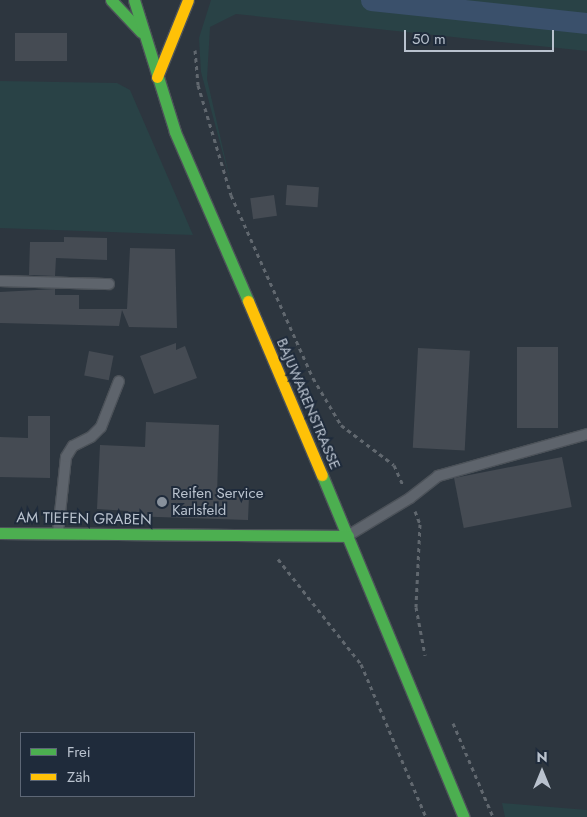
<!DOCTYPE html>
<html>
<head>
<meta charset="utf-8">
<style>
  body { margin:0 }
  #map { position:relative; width:587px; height:817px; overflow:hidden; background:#2d363f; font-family:Jost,sans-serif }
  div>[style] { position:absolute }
  .green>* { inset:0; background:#294246 }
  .canal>* { height:21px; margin:-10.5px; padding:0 10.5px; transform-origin:10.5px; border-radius:10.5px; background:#3a506b }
  .building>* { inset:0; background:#454b53; transform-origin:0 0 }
  .path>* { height:3px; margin-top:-1.5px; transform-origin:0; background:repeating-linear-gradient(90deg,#61686f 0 4px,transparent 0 8px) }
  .roads { filter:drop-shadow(1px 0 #4c5259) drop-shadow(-1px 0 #4c5259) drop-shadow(0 1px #4c5259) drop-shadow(0 -1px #4c5259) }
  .lane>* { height:10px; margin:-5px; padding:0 5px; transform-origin:5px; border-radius:5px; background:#5e646c }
  .fast>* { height:11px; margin:-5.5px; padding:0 5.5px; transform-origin:5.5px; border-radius:5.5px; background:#4caf50 }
  .slow>* { height:11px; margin:-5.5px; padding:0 5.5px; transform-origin:5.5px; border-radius:5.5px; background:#ffc107 }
  .dots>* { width:14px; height:14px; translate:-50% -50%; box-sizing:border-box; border:2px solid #1f2b3b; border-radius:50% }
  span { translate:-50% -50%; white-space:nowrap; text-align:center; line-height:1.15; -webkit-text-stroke:4px #1f2b3b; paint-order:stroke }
  .street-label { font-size:15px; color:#b9c2ce }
  .poi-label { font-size:15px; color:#b9c2ce }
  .left { translate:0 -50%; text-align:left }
  .legend { position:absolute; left:20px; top:732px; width:175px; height:65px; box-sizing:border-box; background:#1f2b3b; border:1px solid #5d6776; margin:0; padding:6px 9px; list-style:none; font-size:15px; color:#b9c2ce }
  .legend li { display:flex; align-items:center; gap:10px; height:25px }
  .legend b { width:25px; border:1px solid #5d6776 }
  .north { position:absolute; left:517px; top:747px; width:50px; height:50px; -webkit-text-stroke:4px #1f2b3b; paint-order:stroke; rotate:0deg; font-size:14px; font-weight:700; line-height:20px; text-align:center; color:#b9c2ce }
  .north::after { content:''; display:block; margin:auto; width:18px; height:22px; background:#b9c2ce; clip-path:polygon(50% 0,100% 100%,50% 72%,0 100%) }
  .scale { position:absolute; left:404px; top:30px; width:150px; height:22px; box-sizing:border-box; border:2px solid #b9c2ce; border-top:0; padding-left:6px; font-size:15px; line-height:18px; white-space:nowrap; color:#b9c2ce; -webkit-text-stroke:4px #1f2b3b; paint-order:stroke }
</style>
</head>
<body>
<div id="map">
  <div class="green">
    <i style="clip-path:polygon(211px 0,587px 0,587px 51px,236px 14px,210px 27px,207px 79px,231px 184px,201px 72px,199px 38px)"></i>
    <i style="clip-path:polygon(0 81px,117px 83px,130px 90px,193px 235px,0 228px)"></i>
    <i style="clip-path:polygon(502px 803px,587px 810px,587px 817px,505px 817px)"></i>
  </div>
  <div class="canal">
    <i style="left:371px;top:0;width:217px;rotate:6.1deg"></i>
  </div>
  <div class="building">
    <i style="left:67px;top:33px;width:28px;height:52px;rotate:90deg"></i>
    <i style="left:287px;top:185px;width:32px;height:20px;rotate:4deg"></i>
    <i style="left:274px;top:195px;width:21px;height:24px;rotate:82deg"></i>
    <i style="clip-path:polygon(64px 237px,107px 238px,107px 260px,56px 258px,55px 276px,29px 275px,30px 242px,64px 242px)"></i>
    <i style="clip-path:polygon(130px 248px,175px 249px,177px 328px,129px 327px,122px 310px,119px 326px,0 323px,0 292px,55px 289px,55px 295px,79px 295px,79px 309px,127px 309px)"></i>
    <i style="clip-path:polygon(176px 343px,176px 350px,185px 346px,197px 378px,154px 394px,140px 356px)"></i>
    <i style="left:517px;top:347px;width:41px;height:81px"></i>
    <i style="left:418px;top:348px;width:52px;height:100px;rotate:3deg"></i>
    <i style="left:89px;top:351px;width:25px;height:25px;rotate:11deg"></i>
    <i style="clip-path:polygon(28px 416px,50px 416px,50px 478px,0 477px,0 437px,28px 438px)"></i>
    <i style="clip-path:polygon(146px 422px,219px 425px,217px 496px,249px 497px,248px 520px,128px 516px,128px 511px,97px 509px,100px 445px,145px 447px)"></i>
    <i style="left:562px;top:457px;width:51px;height:110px;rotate:79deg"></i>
  </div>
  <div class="path">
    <i style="left:195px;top:50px;width:35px;rotate:85deg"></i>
    <i style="left:198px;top:85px;width:115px;rotate:73.3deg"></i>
    <i style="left:231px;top:195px;width:201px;rotate:65.9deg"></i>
    <i style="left:313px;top:378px;width:55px;rotate:59.2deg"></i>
    <i style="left:341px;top:425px;width:66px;rotate:37deg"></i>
    <i style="left:394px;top:465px;width:22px;rotate:66deg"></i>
    <i style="left:415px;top:511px;width:14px;rotate:69deg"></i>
    <i style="left:420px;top:524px;width:83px;rotate:92.8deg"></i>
    <i style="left:416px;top:607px;width:49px;rotate:79.4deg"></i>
    <i style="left:278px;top:559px;width:134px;rotate:51.7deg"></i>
    <i style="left:361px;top:664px;width:166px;rotate:67deg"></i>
    <i style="left:453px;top:723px;width:102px;rotate:66.9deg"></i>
  </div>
  <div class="roads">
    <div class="lane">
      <i style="left:0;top:281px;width:109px;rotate:1.6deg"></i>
      <i style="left:58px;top:532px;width:75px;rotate:-83.9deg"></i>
      <i style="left:66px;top:457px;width:13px;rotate:-58deg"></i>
      <i style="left:73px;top:446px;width:20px;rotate:-27deg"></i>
      <i style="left:91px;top:437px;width:14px;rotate:-45deg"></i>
      <i style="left:101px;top:427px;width:49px;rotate:-68.6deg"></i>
      <i style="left:349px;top:535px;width:71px;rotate:-31.2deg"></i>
      <i style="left:410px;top:498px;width:36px;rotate:-38deg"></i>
      <i style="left:438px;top:476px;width:155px;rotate:-15.7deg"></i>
    </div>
    <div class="fast">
      <i style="left:111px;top:0;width:44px;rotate:46.8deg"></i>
      <i style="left:134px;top:0;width:138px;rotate:72.7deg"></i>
      <i style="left:175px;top:132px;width:184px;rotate:66.6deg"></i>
      <i style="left:322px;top:475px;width:370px;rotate:67.5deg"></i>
      <i style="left:0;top:533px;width:348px;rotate:0.5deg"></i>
    </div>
    <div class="slow">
      <i style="left:157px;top:77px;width:83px;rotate:-68.1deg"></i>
      <i style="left:248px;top:301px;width:189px;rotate:67deg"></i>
    </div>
  </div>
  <div class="dots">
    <i style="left:162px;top:502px;background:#88919c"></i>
  </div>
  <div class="street-label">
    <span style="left:308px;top:404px;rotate:67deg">BAJUWARENSTRASSE</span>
    <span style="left:84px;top:519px;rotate:1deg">AM TIEFEN GRABEN</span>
  </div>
  <div class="poi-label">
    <span class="left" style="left:172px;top:502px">Reifen Service<br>Karlsfeld</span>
  </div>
  <ul class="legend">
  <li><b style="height:6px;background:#4caf50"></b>Frei</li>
  <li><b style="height:6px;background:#ffc107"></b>Zäh</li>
  </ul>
  <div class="north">N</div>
  <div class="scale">50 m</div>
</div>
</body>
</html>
